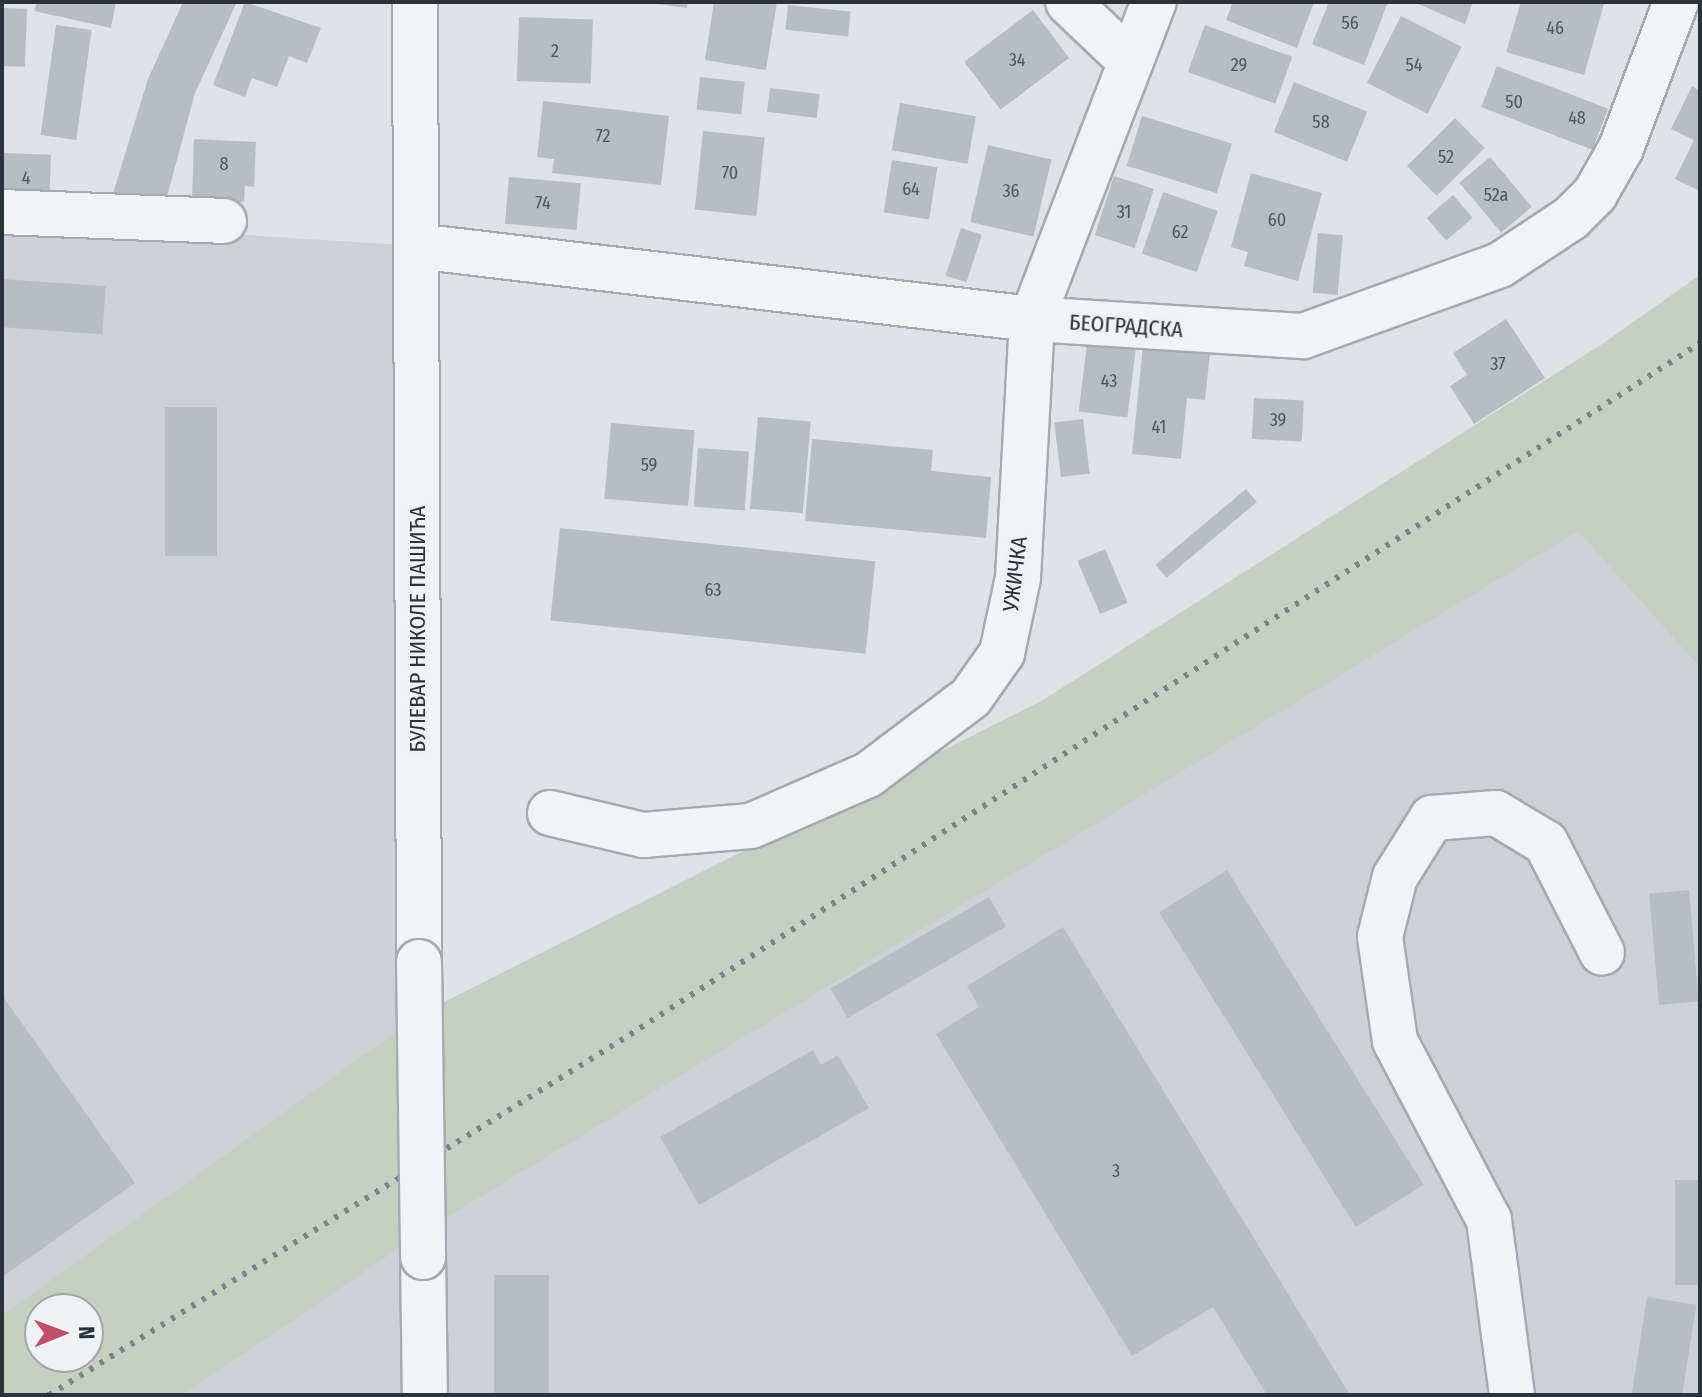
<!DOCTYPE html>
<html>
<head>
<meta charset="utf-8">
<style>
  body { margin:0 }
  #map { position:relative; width:1702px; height:1397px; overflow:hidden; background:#dfe3e7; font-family:"Fira Sans Condensed",sans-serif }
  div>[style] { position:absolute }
  .built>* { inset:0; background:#ced2d8 }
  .green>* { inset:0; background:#c6d0c1 }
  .building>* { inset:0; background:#b7bdc3; transform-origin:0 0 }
  .roads { filter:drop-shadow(2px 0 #a5aab0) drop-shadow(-2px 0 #a5aab0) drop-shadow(0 2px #a5aab0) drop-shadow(0 -2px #a5aab0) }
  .minor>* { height:44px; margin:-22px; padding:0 22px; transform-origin:22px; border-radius:22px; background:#f2f3f6 }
  .rail>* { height:6px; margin-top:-3px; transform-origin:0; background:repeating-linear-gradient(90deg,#7a848f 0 4px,transparent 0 12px) }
  .bridges { filter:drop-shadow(2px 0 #a5aab0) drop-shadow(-2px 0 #a5aab0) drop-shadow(0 2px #a5aab0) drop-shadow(0 -2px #a5aab0) }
  .minor-bridge>* { height:44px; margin:-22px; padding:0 22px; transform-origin:22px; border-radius:22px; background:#f2f3f6 }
  span { translate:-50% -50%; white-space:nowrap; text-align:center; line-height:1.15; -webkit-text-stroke:6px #eff2f5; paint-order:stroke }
  .number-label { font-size:18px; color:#4d555e }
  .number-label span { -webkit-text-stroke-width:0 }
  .street-label { font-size:22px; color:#2a323c }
  .frame { position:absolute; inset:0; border:4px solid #2a323c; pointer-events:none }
  .north { position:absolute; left:24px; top:1293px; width:80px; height:80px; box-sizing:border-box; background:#eff2f5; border:2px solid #a0a5ab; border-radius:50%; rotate:89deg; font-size:22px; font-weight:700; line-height:32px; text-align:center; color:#2a323c }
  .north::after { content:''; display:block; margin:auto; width:28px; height:36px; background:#c0506a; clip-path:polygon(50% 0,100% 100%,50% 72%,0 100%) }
</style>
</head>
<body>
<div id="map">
  <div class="built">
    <i style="clip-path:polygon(2px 219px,416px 246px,420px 1014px,2px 1315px)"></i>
    <i style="clip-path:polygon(1578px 530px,1700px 668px,1700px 1395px,184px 1395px,422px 1233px)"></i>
  </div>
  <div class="green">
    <i style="clip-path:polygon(evenodd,1700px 275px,1700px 668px,1578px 531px,422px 1233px,184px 1395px,2px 1395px,2px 1315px,420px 1014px,1043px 700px,1602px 344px,1700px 275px,40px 1309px,88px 1309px,88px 1357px,40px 1357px,40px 1309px)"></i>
  </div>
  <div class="building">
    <i style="clip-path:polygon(37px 2px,116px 2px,111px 28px,34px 11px)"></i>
    <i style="clip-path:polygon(183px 2px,237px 2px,195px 93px,165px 204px,109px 206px,148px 79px)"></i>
    <i style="clip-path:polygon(245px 2px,321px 28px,307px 63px,289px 56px,277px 87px,252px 78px,245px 97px,213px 85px)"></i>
    <i style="clip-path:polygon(643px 2px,688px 2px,687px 8px)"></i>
    <i style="clip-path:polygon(714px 2px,777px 2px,766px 70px,705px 60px)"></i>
    <i style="clip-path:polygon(1233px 2px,1314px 2px,1297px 48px,1226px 20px)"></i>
    <i style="clip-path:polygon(1329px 2px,1388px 2px,1364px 65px,1312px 44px)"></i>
    <i style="clip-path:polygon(1413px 2px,1473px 2px,1465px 24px)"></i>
    <i style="clip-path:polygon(1521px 2px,1604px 4px,1584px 75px,1506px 52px)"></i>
    <i style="left:788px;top:5px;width:63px;height:25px;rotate:6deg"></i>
    <i style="left:2px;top:8px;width:25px;height:58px;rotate:2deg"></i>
    <i style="left:1033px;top:10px;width:60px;height:86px;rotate:53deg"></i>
    <i style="left:1401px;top:16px;width:68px;height:75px;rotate:27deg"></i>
    <i style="left:519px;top:17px;width:74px;height:64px;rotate:2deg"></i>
    <i style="left:56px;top:25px;width:36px;height:111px;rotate:8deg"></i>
    <i style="left:1205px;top:25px;width:93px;height:50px;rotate:20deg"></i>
    <i style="left:1497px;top:66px;width:119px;height:44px;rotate:21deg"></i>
    <i style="left:700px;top:77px;width:45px;height:33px;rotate:6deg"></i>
    <i style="left:1294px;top:82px;width:79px;height:54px;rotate:22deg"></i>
    <i style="clip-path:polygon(1692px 86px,1700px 91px,1700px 191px,1675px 179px,1694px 140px,1671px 129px)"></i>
    <i style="left:770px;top:88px;width:50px;height:24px;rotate:7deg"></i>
    <i style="clip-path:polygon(543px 101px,669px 116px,661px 185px,552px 173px,554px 159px,537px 157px)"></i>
    <i style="left:900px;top:103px;width:77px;height:48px;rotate:10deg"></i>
    <i style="left:1142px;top:116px;width:94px;height:52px;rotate:17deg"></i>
    <i style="left:1455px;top:118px;width:42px;height:68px;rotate:45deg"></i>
    <i style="left:703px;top:131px;width:62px;height:79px;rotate:6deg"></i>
    <i style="clip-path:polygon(194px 139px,256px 142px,254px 187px,245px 186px,244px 202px,192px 200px)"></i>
    <i style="left:988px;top:145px;width:65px;height:79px;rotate:13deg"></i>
    <i style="left:2px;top:153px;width:49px;height:48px;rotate:2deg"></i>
    <i style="left:1490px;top:157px;width:65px;height:40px;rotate:50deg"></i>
    <i style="left:892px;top:160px;width:46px;height:53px;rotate:9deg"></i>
    <i style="clip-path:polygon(1251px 173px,1322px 193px,1298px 281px,1244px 266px,1248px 252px,1231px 247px)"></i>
    <i style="left:1114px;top:176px;width:42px;height:62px;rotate:18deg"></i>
    <i style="left:509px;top:177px;width:72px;height:47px;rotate:5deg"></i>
    <i style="left:1163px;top:192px;width:58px;height:65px;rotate:19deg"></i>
    <i style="left:1453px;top:195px;width:30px;height:35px;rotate:49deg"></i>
    <i style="left:961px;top:228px;width:22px;height:50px;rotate:18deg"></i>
    <i style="left:1318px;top:233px;width:25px;height:60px;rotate:5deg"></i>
    <i style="left:2px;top:279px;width:104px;height:48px;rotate:4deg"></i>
    <i style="clip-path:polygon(1506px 319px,1545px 378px,1474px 424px,1450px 386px,1467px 375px,1453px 353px)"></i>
    <i style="left:1087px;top:344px;width:49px;height:68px;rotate:7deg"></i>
    <i style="clip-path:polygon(1143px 346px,1210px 353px,1205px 400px,1187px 398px,1181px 459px,1132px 454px)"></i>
    <i style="left:1254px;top:398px;width:50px;height:41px;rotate:3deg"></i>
    <i style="left:217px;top:407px;width:149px;height:52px;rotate:90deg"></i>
    <i style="left:758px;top:417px;width:53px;height:92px;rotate:5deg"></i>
    <i style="left:1083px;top:419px;width:55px;height:29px;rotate:83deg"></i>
    <i style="left:611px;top:423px;width:84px;height:76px;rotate:5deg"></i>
    <i style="clip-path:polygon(812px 439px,933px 450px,931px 471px,991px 477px,986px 538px,805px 521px)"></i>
    <i style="left:698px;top:448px;width:51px;height:59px;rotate:4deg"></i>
    <i style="left:1246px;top:489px;width:17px;height:118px;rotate:50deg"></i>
    <i style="left:560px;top:528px;width:317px;height:93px;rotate:6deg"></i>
    <i style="left:1105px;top:549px;width:58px;height:30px;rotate:67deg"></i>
    <i style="left:1227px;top:870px;width:371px;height:80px;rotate:58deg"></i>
    <i style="left:1689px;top:890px;width:112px;height:40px;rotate:85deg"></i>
    <i style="left:989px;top:897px;width:34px;height:183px;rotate:60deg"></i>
    <i style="clip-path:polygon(1063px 927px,1350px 1395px,1267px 1395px,1213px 1307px,1132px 1356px,936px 1034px,979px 1007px,967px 986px)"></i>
    <i style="clip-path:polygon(2px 995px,135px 1183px,2px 1277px)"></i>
    <i style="clip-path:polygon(813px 1050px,821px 1065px,838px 1055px,869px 1108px,699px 1205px,660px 1137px)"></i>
    <i style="left:1675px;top:1180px;width:25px;height:105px"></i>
    <i style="left:549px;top:1275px;width:120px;height:55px;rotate:90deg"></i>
    <i style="left:1647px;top:1297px;width:50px;height:97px;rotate:9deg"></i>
  </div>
  <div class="roads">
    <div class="minor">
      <i style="left:415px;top:2px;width:960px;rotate:89.76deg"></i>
      <i style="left:1068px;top:2px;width:86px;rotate:43.6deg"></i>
      <i style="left:2px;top:212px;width:222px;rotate:2.3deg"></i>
      <i style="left:416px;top:246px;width:620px;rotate:6.76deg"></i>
      <i style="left:1032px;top:319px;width:272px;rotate:3.6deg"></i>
      <i style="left:1303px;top:336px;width:209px;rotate:-19.8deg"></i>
      <i style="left:1500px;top:265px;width:85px;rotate:-33.5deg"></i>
      <i style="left:1571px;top:218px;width:34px;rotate:-45deg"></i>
      <i style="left:1595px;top:194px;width:53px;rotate:-60.5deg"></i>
      <i style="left:1621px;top:148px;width:156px;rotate:-69.4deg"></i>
      <i style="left:550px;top:813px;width:96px;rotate:13.3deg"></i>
      <i style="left:643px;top:835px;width:108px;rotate:-4.8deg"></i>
      <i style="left:751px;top:826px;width:128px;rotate:-23.6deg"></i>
      <i style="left:868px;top:775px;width:129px;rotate:-37.1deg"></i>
      <i style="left:971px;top:697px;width:54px;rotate:-54.8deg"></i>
      <i style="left:1002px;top:653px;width:77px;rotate:-78deg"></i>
      <i style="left:1018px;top:578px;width:259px;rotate:-86.9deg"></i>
      <i style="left:1032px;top:319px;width:340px;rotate:-69deg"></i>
      <i style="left:423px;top:1257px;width:138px;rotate:89.2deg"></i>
      <i style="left:1512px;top:1395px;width:177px;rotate:-97.5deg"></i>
      <i style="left:1489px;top:1220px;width:202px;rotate:-117.7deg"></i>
      <i style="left:1395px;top:1041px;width:105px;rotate:-98.2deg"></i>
      <i style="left:1380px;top:937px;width:62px;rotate:-76deg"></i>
      <i style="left:1395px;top:877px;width:70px;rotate:-57.9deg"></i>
      <i style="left:1432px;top:818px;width:64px;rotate:-4.5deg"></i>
      <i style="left:1496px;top:813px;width:58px;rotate:31deg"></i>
      <i style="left:1546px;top:843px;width:123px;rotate:63deg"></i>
    </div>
  </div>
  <div class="rail">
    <i style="left:49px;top:1395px;width:672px;rotate:-31.8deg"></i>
    <i style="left:620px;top:1041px;width:1286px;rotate:-32.87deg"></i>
  </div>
  <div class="bridges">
    <div class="minor-bridge">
      <i style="left:419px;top:962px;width:295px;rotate:89.2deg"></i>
    </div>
  </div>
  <div class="number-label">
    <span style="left:1350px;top:23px">56</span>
    <span style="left:1555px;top:28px">46</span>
    <span style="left:555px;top:51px">2</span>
    <span style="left:1017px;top:60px">34</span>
    <span style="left:1239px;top:65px">29</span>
    <span style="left:1414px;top:65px">54</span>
    <span style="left:1514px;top:102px">50</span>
    <span style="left:1577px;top:118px">48</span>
    <span style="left:1321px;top:122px">58</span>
    <span style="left:603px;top:136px">72</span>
    <span style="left:1446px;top:157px">52</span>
    <span style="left:224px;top:164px">8</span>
    <span style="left:730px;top:173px">70</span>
    <span style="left:26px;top:178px">4</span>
    <span style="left:911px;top:189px">64</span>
    <span style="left:1011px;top:191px">36</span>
    <span style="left:1496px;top:195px">52a</span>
    <span style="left:543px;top:203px">74</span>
    <span style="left:1124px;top:212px">31</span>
    <span style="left:1277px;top:220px">60</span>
    <span style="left:1180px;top:232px">62</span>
    <span style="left:1498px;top:364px">37</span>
    <span style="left:1109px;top:381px">43</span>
    <span style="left:1278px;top:420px">39</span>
    <span style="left:1159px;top:427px">41</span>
    <span style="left:649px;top:465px">59</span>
    <span style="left:713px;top:590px">63</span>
    <span style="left:1116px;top:1171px">3</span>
  </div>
  <div class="street-label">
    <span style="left:1126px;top:326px;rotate:4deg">БЕОГРАДСКА</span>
    <span style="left:1015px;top:574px;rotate:-83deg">УЖИЧКА</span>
    <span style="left:418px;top:629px;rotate:-90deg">БУЛЕВАР НИКОЛЕ ПАШИЋА</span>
  </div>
  <div class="frame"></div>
  <div class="north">N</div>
</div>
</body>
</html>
